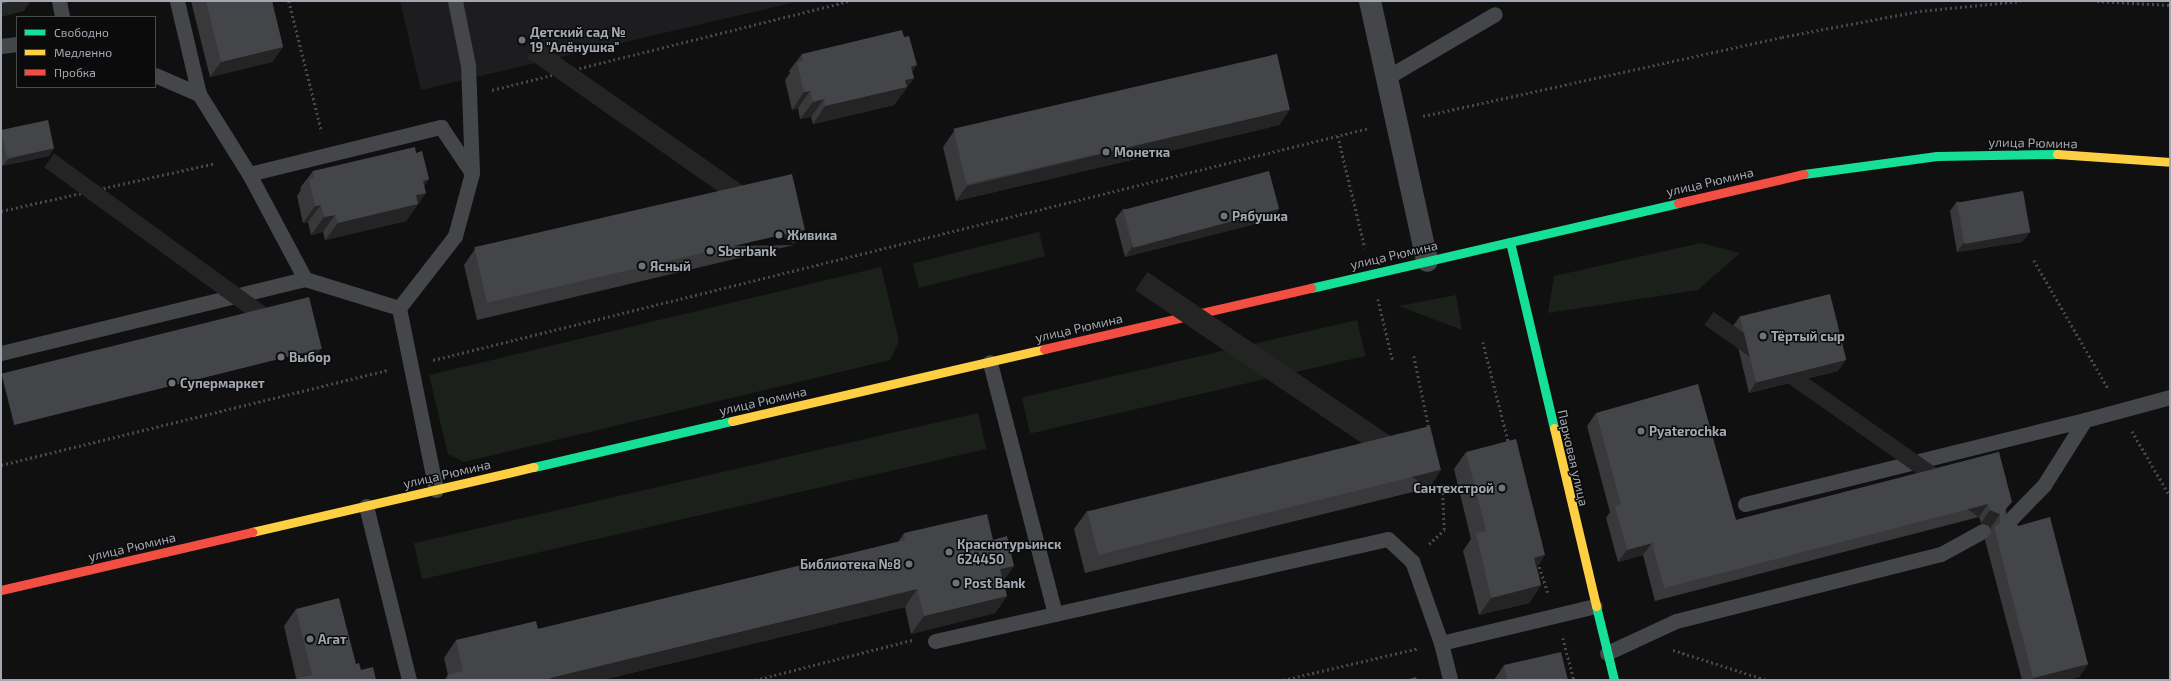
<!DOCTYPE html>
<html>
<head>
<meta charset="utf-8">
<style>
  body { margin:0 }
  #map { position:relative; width:2171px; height:681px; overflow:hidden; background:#101011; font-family:"Exo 2",sans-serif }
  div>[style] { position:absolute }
  .built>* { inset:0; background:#1d1d1f }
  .green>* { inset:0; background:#1b201b; transform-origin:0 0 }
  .path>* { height:2.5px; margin-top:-1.25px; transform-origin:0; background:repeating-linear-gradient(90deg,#46484b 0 2px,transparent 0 5px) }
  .lane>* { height:15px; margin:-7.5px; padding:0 7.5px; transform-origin:7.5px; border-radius:7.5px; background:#454649 }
  .street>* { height:22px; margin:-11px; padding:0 11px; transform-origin:11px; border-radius:11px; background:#454649 }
  .fast>* { height:9px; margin:-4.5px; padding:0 4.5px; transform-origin:4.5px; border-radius:4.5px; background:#16e098 }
  .slow>* { height:9px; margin:-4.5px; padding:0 4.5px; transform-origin:4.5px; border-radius:4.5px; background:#ffcf43 }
  .jam>* { height:9px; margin:-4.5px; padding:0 4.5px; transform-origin:4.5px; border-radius:4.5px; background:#f24e42 }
  .wall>* { inset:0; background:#39393c }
  .shaded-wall>* { inset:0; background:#242425; transform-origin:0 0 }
  .building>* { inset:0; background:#444548; transform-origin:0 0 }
  .dots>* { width:11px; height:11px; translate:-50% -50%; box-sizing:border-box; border:2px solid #0b0b0c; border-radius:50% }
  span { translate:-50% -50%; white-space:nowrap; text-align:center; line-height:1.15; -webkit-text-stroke:3px #0b0b0c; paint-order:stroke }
  .poi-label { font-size:13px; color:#a2a8b1; font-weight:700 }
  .left { translate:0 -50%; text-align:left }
  .right { translate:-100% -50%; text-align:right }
  .street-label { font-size:13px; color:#a2a8b1 }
  .frame { position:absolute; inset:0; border:2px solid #a2a8b1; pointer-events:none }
  .legend { position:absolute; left:16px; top:16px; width:140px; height:72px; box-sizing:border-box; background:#0b0b0c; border:1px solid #474a4e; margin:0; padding:5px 7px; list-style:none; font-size:12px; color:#a2a8b1 }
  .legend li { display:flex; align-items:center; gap:8px; height:20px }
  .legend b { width:20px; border:1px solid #474a4e }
</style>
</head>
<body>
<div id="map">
  <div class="built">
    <i style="clip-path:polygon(400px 1px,800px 1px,421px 90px)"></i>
  </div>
  <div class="green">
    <i style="left:1039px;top:232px;width:25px;height:130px;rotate:76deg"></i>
    <i style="clip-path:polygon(1701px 243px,1740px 253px,1698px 290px,1548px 313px,1554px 276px)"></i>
    <i style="clip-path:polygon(881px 267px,899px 341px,890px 360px,464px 462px,448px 454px,429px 375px)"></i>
    <i style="clip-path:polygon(1456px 295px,1462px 330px,1399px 306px)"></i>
    <i style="left:1357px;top:320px;width:37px;height:344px;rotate:77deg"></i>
    <i style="left:978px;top:413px;width:37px;height:579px;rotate:77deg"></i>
  </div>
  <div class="path">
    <i style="left:289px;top:1px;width:135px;rotate:75.9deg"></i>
    <i style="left:2097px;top:1px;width:73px;rotate:3.1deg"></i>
    <i style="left:492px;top:90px;width:367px;rotate:-14deg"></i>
    <i style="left:1423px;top:116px;width:368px;rotate:-12.4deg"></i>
    <i style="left:1782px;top:37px;width:140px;rotate:-10.7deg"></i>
    <i style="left:1920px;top:11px;width:101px;rotate:-5.7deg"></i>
    <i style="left:1338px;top:136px;width:115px;rotate:76.4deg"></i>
    <i style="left:1px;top:211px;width:219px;rotate:-12.6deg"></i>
    <i style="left:2034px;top:260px;width:150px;rotate:60deg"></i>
    <i style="left:1378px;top:299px;width:64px;rotate:76.4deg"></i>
    <i style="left:1483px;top:342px;width:105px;rotate:75.7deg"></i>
    <i style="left:1414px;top:356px;width:74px;rotate:78.2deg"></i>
    <i style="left:433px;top:360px;width:964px;rotate:-13.92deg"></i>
    <i style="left:2132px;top:431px;width:75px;rotate:59.7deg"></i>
    <i style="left:1px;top:465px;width:399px;rotate:-13.8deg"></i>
    <i style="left:1429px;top:544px;width:21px;rotate:-43deg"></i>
    <i style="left:1444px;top:530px;width:46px;rotate:-92.5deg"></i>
    <i style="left:1538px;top:562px;width:33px;rotate:72deg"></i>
    <i style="left:1563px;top:638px;width:43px;rotate:75.3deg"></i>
    <i style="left:1673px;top:650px;width:99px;rotate:17.7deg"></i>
    <i style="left:755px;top:680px;width:162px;rotate:-14.3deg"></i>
    <i style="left:1283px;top:680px;width:140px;rotate:-13.2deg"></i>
  </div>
  <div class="lane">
    <i style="left:59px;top:1px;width:16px;rotate:79deg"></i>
    <i style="left:177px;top:1px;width:96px;rotate:76.7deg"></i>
    <i style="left:1px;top:46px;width:16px;rotate:-7deg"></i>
    <i style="left:155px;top:75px;width:48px;rotate:23.4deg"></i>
    <i style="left:199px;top:94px;width:94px;rotate:58deg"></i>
    <i style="left:249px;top:174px;width:119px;rotate:61.9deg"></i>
    <i style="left:305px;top:279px;width:98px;rotate:17.1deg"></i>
    <i style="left:1386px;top:78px;width:126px;rotate:-30.4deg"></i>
    <i style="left:249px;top:174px;width:198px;rotate:-13.8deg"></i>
    <i style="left:441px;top:127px;width:55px;rotate:56deg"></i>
    <i style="left:1px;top:353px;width:313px;rotate:-13.7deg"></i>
    <i style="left:436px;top:490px;width:186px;rotate:-101.5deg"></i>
    <i style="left:399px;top:308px;width:91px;rotate:-52.1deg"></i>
    <i style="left:455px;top:236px;width:65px;rotate:-74.9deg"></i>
    <i style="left:472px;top:173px;width:108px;rotate:-92.1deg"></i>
    <i style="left:468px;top:65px;width:65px;rotate:-101.5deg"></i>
    <i style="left:1745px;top:504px;width:350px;rotate:-13.9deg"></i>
    <i style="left:366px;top:506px;width:179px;rotate:76.1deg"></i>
    <i style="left:2005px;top:525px;width:56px;rotate:-45.7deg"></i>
    <i style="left:2044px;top:485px;width:77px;rotate:-57.8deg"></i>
    <i style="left:2085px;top:420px;width:88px;rotate:-15.1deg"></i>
    <i style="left:1055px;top:614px;width:341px;rotate:-12.7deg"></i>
    <i style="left:1388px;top:539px;width:33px;rotate:43deg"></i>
    <i style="left:1412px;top:561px;width:87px;rotate:70.5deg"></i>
    <i style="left:1441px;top:643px;width:158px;rotate:-13.5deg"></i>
    <i style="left:935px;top:641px;width:123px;rotate:-12.7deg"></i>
    <i style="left:1055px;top:614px;width:260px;rotate:-104.5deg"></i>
    <i style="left:1441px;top:643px;width:38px;rotate:76deg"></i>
    <i style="left:1607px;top:653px;width:76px;rotate:-24.9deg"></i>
    <i style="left:1676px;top:621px;width:273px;rotate:-14.2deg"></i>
    <i style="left:1941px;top:554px;width:48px;rotate:-28.7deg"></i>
  </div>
  <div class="street">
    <i style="left:1370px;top:1px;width:266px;rotate:77.6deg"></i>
  </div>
  <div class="fast">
    <i style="left:1804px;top:174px;width:134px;rotate:-7.7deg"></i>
    <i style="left:1937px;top:156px;width:120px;rotate:-1deg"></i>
    <i style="left:1510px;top:242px;width:191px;rotate:76.7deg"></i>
    <i style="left:1311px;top:288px;width:377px;rotate:-13deg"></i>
    <i style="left:534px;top:467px;width:203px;rotate:-13.1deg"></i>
    <i style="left:1596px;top:606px;width:76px;rotate:76.3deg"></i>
  </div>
  <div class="slow">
    <i style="left:2057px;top:154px;width:113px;rotate:4deg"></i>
    <i style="left:732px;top:421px;width:320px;rotate:-13deg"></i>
    <i style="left:1554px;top:428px;width:183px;rotate:76.7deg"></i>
    <i style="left:252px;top:532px;width:289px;rotate:-13deg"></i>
  </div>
  <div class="jam">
    <i style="left:1678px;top:203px;width:129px;rotate:-13deg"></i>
    <i style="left:1044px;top:349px;width:274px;rotate:-12.9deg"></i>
    <i style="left:1px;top:590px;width:258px;rotate:-13deg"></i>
  </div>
  <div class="wall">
    <i style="clip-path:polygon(191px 1px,272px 1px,283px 47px,272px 62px,210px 77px)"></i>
    <i style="clip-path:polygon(802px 54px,912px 72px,914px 78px,894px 105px,813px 124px,811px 117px,800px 119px,798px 108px,792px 110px,785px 80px,790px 73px,789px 71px)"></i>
    <i style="clip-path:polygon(1290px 109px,1279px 125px,956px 201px,943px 147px,954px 131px)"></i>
    <i style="clip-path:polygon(1px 131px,54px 148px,49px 156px,2px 166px,1px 160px)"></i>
    <i style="clip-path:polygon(416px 153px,429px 179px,424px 186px,426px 193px,406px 221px,325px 240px,323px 232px,311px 235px,308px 222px,303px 223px,297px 196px,301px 190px,300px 188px,313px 171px)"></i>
    <i style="clip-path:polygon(1957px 201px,2030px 232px,2022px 242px,1957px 252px,1950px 211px)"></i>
    <i style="clip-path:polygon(1123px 209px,1279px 209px,1271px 220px,1125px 257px,1115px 219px)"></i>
    <i style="clip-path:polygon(794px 245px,477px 320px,464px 265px,475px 249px)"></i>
    <i style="clip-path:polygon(1740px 316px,1838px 371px,1749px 393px,1733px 326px)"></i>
    <i style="clip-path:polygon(1596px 413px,1736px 520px,1999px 452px,2006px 510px,2007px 518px,2018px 526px,2088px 664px,2079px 677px,2067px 680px,2022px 680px,1985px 540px,1991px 532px,1991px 527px,1981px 523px,1979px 517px,1655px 601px,1643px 555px,1618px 562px,1606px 518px,1610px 512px,1587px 426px)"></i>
    <i style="clip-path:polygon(1466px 452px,1537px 567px,1541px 585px,1529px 603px,1479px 615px,1463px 551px,1471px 539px,1454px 469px)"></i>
    <i style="clip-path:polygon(1441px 470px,1429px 488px,1085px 573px,1074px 529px,1087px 511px)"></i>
    <i style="clip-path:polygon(904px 533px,993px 540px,1014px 566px,1003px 581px,1007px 596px,995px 613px,911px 634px,905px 607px,602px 680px,444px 680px,448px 675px,444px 658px,456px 640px,538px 629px,898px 542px)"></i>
    <i style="clip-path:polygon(296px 609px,361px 670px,376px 680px,296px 678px,284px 626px)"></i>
    <i style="clip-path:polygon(1504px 665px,1568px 680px,1494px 680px)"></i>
  </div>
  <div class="shaded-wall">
    <i style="clip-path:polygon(13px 1px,31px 1px,24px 11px,1px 17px,1px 4px)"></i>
    <i style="clip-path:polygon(283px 47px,272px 62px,210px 77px,221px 62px)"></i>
    <i style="clip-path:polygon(917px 65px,907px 79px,914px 78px,894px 105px,813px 124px,825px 106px,911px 67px)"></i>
    <i style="clip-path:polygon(810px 91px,798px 108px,792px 110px,804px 92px)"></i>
    <i style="clip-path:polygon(824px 99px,811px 117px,800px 119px,813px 102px)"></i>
    <i style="clip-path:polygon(1290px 109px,1279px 125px,956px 201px,967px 186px)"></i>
    <i style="clip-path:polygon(54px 148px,49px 156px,2px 166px,8px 159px)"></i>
    <i style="clip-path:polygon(429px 179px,418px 195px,426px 193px,406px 221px,325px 240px,338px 223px,423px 181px)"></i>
    <i style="clip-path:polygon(321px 205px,308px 222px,303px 223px,315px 206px)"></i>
    <i style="clip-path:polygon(1279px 209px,1271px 220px,1125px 257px,1132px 247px)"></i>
    <i style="clip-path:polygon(335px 215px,323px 232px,311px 235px,324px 217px)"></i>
    <i style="left:805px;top:229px;width:19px;height:326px;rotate:125deg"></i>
    <i style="clip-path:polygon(2030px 232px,2022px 242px,1957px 252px,1964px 242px)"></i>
    <i style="left:322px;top:348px;width:17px;height:331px;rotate:126deg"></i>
    <i style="clip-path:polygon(1846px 360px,1838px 371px,1749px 393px,1756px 382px)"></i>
    <i style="left:1441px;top:470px;width:22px;height:354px;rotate:124deg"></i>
    <i style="left:1988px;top:504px;width:16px;height:335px;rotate:125deg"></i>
    <i style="clip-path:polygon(1990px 510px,2000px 514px,1991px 527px,1981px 523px)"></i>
    <i style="clip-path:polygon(1652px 543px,1643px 555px,1618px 562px,1627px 550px)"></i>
    <i style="clip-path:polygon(1545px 555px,1533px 573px,1534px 558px)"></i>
    <i style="clip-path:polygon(1014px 566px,1002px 583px,1000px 569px)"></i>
    <i style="clip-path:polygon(1541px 585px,1529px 603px,1479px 615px,1491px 598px)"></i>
    <i style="clip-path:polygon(917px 589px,905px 607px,602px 680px,549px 680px,550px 678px)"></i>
    <i style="clip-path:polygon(1007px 596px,995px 613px,911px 634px,924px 616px)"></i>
    <i style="clip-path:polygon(2088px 664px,2079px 677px,2067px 680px,2032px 680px,2033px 678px)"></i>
  </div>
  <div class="building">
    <i style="clip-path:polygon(1px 1px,13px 1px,1px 4px)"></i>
    <i style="clip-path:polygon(206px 1px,272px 1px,283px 47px,221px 62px)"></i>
    <i style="clip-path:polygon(902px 30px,904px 37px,909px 36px,917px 65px,911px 67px,914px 78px,905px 80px,907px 87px,825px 106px,824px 99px,813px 102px,810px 91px,804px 92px,797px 63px,803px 61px,802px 54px)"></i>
    <i style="left:1277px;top:54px;width:57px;height:332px;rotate:77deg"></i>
    <i style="left:48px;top:120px;width:29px;height:48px;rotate:78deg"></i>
    <i style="clip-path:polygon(415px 147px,416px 153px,422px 151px,429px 179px,423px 181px,426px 193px,416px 195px,418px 204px,338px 223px,335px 215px,324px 217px,321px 205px,315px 206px,309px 179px,314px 178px,313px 171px)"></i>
    <i style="left:1269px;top:171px;width:39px;height:151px;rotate:75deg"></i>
    <i style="left:792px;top:174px;width:57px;height:326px;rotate:77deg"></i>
    <i style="left:2023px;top:191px;width:42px;height:67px;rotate:80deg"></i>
    <i style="left:1830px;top:294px;width:68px;height:93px;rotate:76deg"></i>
    <i style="left:309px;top:297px;width:53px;height:317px;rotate:76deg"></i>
    <i style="clip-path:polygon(1698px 384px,1736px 520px,1999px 452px,2012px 502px,2005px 510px,2007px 518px,2016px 521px,2018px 526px,2050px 517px,2088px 664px,2033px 678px,1994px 527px,2000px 523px,2000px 514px,1990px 510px,1988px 504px,1664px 588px,1652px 543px,1627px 550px,1615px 506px,1621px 504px,1596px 413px)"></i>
    <i style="left:1430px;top:426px;width:45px;height:353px;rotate:76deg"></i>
    <i style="clip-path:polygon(1516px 439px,1545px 555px,1534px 558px,1541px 585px,1491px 598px,1476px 533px,1486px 531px,1466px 452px)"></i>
    <i style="clip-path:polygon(987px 514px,993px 540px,1007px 536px,1014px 566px,1000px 569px,1007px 596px,924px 616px,917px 589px,550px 678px,551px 680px,449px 680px,447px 675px,463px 671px,456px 640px,536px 621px,538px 629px,905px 540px,904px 533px)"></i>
    <i style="clip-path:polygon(339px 598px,356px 664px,359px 663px,361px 670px,373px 667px,376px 680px,290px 680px,312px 675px,296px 609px)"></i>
    <i style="clip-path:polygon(1561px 652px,1568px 680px,1507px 680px,1504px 665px)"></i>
    <i style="clip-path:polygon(1416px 677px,1417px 680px,1405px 680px)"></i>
  </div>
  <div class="dots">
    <i style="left:522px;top:40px;background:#6f7379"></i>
    <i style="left:1106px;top:152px;background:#6f7379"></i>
    <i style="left:1224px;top:216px;background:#6f7379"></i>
    <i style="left:779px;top:235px;background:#6f7379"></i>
    <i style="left:710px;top:251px;background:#6f7379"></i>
    <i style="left:642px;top:266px;background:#6f7379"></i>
    <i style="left:1763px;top:336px;background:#6f7379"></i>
    <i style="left:281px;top:357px;background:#6f7379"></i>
    <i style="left:172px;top:383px;background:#6f7379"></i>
    <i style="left:1641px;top:431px;background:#6f7379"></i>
    <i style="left:1502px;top:488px;background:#6f7379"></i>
    <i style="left:949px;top:552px;background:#6f7379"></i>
    <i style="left:909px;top:564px;background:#6f7379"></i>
    <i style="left:956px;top:583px;background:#6f7379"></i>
    <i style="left:310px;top:639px;background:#6f7379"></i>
  </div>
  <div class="poi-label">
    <span class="left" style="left:530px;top:40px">Детский сад №<br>19 "Алёнушка"</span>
    <span class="left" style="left:1114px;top:152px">Монетка</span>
    <span class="left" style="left:1232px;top:216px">Рябушка</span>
    <span class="left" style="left:787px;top:235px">Живика</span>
    <span class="left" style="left:718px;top:251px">Sberbank</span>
    <span class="left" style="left:650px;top:266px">Ясный</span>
    <span class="left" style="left:1771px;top:336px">Тёртый сыр</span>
    <span class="left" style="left:289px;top:357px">Выбор</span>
    <span class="left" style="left:180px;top:383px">Супермаркет</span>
    <span class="left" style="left:1649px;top:431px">Pyaterochka</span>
    <span class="right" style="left:1494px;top:488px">Сантехстрой</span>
    <span class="left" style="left:957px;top:552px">Краснотурьинск<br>624450</span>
    <span class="right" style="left:901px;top:564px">Библиотека №8</span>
    <span class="left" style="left:964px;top:583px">Post Bank</span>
    <span class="left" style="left:318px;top:639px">Агат</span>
  </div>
  <div class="street-label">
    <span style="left:2033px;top:143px;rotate:1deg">улица Рюмина</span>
    <span style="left:1710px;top:182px;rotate:-13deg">улица Рюмина</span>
    <span style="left:1394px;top:255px;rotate:-13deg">улица Рюмина</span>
    <span style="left:1079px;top:328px;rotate:-13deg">улица Рюмина</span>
    <span style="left:763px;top:401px;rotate:-13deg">улица Рюмина</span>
    <span style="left:1573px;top:458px;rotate:77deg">Парковая улица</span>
    <span style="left:447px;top:474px;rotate:-13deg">улица Рюмина</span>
    <span style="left:132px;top:547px;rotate:-13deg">улица Рюмина</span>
  </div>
  <div class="frame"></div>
  <ul class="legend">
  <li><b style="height:5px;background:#16e098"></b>Свободно</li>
  <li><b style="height:5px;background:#ffcf43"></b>Медленно</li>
  <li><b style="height:5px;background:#f24e42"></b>Пробка</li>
  </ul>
</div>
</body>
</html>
